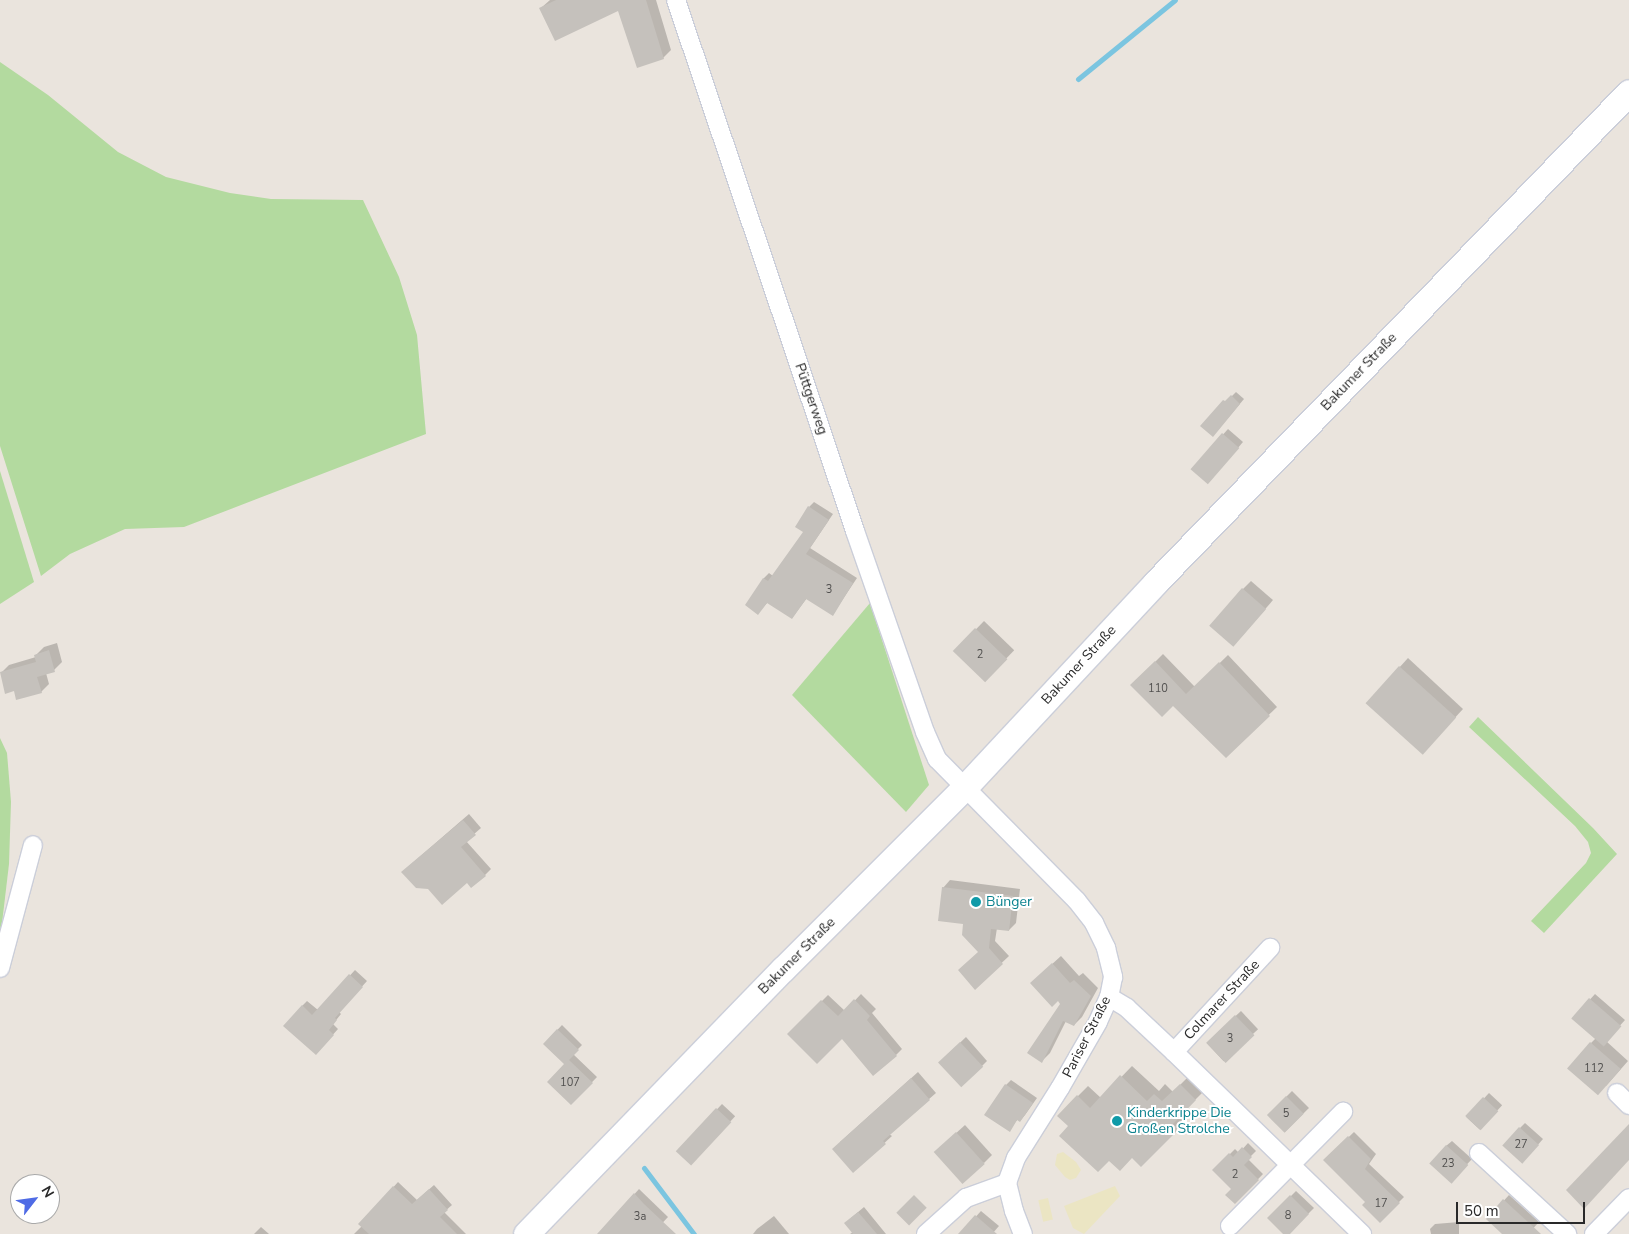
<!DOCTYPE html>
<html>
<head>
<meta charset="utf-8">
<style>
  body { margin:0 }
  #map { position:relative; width:1629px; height:1234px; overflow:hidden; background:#eae4dd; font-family:"Nunito Sans",sans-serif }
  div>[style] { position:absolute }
  .green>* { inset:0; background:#b3da9f }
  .sand>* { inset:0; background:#ebe5c3; transform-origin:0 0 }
  .shadow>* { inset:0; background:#0003; transform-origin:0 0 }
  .stream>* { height:5px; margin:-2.5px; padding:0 2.5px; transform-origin:2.5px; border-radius:2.5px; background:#7bc5e0 }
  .building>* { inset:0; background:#c5c1bc; transform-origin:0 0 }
  .roads { filter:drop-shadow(1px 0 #cbced9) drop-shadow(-1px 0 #cbced9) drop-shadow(0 1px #cbced9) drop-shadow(0 -1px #cbced9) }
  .street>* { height:18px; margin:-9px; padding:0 9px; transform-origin:9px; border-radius:9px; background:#fff }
  .secondary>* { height:25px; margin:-12.5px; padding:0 12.5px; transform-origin:12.5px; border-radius:12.5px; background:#fff }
  .dots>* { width:14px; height:14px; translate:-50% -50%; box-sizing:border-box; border:2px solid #fff; border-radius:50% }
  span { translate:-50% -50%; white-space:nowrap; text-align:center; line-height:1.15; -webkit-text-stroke:4px #fff; paint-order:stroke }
  .number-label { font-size:11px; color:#504f4e }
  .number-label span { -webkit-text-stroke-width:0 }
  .street-label { font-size:14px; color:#292929 }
  .culture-label { font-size:14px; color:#0d838f }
  .left { translate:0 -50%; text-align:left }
  .north { position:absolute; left:10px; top:1174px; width:50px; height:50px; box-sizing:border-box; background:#fff; border:1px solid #a9a9a9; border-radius:50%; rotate:60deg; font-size:14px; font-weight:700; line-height:20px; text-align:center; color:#292929 }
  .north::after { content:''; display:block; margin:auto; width:18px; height:22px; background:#4f6be5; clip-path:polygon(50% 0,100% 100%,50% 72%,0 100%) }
  .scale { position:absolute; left:1456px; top:1202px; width:129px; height:22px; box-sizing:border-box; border:2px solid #292929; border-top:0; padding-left:6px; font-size:15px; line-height:18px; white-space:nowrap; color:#292929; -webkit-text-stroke:4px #fff; paint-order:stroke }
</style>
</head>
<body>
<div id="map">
  <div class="green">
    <i style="clip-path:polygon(0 62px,48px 95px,118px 152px,166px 177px,230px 193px,271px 199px,363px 200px,399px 277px,417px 335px,426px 434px,184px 527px,125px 529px,70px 554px,41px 576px,0 446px)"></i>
    <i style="clip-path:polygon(0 471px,34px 582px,0 604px)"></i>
    <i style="clip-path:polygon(870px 603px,929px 785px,906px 812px,792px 695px)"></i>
    <i style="clip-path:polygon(1478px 717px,1593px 828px,1617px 854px,1544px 933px,1531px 921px,1586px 863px,1591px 853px,1588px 842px,1575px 826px,1469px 727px)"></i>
    <i style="clip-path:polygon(0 738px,7px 753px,11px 802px,9px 864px,0 940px)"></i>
  </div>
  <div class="sand">
    <i style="clip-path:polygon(1063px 1152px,1076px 1162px,1081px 1170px,1076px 1178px,1070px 1180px,1065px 1177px,1055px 1165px,1057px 1154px)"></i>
    <i style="clip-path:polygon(1115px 1186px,1120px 1196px,1084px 1234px,1073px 1228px,1064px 1206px)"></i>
    <i style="left:1048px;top:1198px;width:22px;height:10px;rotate:77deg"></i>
  </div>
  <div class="shadow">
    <i style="clip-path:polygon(550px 0,656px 0,671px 50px,663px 58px,619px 9px,541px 8px)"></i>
    <i style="clip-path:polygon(1236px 392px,1244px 399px,1217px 431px,1202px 426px)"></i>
    <i style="clip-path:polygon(1228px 429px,1243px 442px,1212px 478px,1192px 469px)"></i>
    <i style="clip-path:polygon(814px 502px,833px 514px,810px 548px,857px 578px,833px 614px,807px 598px,792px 618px,768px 602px,758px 613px,746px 605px,764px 578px,769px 573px,773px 576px,805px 532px,809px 507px)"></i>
    <i style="clip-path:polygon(1251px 581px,1273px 600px,1241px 637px,1243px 589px)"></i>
    <i style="left:984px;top:621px;width:42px;height:42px;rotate:44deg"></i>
    <i style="clip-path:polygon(57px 643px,62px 662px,54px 670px,46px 673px,49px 684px,41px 692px,15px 690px,1px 673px,9px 665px,36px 657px,36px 655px,44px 647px)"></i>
    <i style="clip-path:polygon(1163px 654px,1195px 687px,1228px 655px,1277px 707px,1226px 756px,1173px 704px,1132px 685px)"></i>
    <i style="clip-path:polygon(1408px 658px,1463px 709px,1429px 746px,1367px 703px)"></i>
    <i style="clip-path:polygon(469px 814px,481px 828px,466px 841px,491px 869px,485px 875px,467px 881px,429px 888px,409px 866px)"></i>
    <i style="clip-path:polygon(950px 880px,1020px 889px,1016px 923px,1009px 930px,997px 928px,995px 941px,1009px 956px,975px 988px,979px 952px,943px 888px)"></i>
    <i style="clip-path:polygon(1061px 956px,1079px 976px,1083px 973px,1098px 988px,1082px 1017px,1074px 1025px,1066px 1021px,1050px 1053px,1042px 1061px,1062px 1003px,1040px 975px)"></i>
    <i style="clip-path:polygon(355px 970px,367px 981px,339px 1012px,341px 1014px,333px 1024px,338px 1029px,321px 1048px,302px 1006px,307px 1001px,318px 1010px)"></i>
    <i style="clip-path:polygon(861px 994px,876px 1009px,872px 1013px,902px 1049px,896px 1055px,842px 1037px,789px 1034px,828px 995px,845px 1011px)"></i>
    <i style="clip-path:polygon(1595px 994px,1625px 1020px,1606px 1041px,1628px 1061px,1606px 1086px,1591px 1043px,1596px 1038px,1573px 1018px)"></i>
    <i style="left:1241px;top:1011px;width:25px;height:47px;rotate:47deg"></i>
    <i style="clip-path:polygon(562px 1025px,582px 1045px,573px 1054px,597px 1077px,571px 1104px,565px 1064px,544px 1044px)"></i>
    <i style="clip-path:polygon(966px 1037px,987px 1061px,982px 1066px,945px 1057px)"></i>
    <i style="clip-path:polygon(1132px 1066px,1159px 1091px,1165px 1084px,1173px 1092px,1191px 1074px,1206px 1089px,1183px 1112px,1188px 1118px,1141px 1165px,1132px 1156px,1070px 1126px,1078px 1096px,1088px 1086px,1101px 1098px)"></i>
    <i style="clip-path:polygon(918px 1072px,936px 1093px,889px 1134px,892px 1136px,854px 1171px,840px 1142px)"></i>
    <i style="clip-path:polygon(1011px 1080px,1037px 1098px,1025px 1115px,1020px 1121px,1018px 1119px,1009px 1130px,1006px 1085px)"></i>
    <i style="left:1292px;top:1091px;width:24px;height:34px;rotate:45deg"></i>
    <i style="left:1489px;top:1093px;width:18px;height:33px;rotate:43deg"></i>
    <i style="left:722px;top:1104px;width:18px;height:65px;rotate:43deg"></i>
    <i style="clip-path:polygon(1525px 1123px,1543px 1139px,1528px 1156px,1520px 1128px)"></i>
    <i style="clip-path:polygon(965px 1125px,992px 1155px,984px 1163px,943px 1145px)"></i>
    <i style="clip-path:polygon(1354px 1132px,1376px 1154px,1369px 1164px,1404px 1197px,1380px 1221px,1367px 1202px,1325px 1160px)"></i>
    <i style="clip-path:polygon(1452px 1141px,1472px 1159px,1456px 1176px,1446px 1146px)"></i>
    <i style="clip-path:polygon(1248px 1143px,1256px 1151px,1248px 1159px,1263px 1174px,1235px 1203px,1233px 1189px,1214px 1170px,1235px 1149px,1239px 1153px)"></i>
    <i style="clip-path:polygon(398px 1182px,417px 1200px,434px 1185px,452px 1205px,444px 1212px,466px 1234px,354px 1234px,362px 1226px,360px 1224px)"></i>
    <i style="clip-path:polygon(639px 1189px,668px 1217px,652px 1234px,599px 1234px)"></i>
    <i style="clip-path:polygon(1296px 1191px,1314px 1208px,1288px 1234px,1285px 1234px,1269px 1218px)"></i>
    <i style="clip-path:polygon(1509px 1195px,1539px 1222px,1528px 1234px,1504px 1234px,1487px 1219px)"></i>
    <i style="clip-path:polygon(864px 1207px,886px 1234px,850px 1234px,853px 1232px,851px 1218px)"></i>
    <i style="clip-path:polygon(981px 1211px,999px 1226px,992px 1234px,960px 1234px)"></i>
    <i style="clip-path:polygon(774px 1216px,789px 1234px,753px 1234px,757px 1229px)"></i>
    <i style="clip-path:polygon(1459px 1222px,1459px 1234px,1431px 1234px,1430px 1229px,1435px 1224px)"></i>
    <i style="clip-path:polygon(261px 1227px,269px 1234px,254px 1234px)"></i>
  </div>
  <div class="stream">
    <i style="left:1078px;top:79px;width:125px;rotate:-39.2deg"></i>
    <i style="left:644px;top:1168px;width:83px;rotate:52.9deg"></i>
  </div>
  <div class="building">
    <i style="clip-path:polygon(556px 0,646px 0,664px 59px,637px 68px,618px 11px,555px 41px,539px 8px)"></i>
    <i style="clip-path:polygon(1231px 395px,1240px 404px,1213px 437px,1200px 426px,1223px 400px,1225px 401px)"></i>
    <i style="left:1222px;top:433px;width:23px;height:48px;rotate:41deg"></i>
    <i style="clip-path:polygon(808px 506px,829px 520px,806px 554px,853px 583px,833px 616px,806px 599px,792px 619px,767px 603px,758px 615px,745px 605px,763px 578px,768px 581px,803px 532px,795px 527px)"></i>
    <i style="left:1242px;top:588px;width:32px;height:50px;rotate:41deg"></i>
    <i style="left:975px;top:628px;width:45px;height:32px;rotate:44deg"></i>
    <i style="clip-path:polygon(49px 650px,55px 672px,37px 677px,42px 693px,16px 700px,14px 691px,5px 694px,0 672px,36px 662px,34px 655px)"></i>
    <i style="clip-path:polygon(1155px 661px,1186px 694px,1219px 662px,1270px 716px,1226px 758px,1173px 706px,1162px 717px,1130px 685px)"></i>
    <i style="left:1399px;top:666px;width:77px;height:50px;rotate:42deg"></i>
    <i style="clip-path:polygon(463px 820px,476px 835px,461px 847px,486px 876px,471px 888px,467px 883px,442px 905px,428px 889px,416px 888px,401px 872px)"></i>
    <i style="clip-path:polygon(942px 887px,1013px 896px,1009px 931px,991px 929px,989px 948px,1003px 964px,975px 990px,958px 970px,978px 952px,962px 935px,963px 924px,938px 921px)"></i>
    <i style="clip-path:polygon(1052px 963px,1070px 983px,1074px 980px,1091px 996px,1074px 1026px,1063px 1021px,1042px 1063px,1027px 1053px,1060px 1004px,1058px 1001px,1052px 1007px,1030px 983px)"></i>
    <i style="clip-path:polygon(349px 974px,363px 987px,335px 1018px,337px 1020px,329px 1030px,334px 1035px,316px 1055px,283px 1026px,302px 1005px,312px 1015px)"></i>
    <i style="left:1589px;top:998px;width:43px;height:27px;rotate:41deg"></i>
    <i style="clip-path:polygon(854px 999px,870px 1016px,867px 1020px,897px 1056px,873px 1076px,842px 1039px,817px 1064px,787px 1034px,821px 1000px,838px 1016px)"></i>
    <i style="left:1235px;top:1015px;width:28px;height:40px;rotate:46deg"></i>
    <i style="clip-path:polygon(557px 1029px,579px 1050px,569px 1060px,593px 1083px,571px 1105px,547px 1082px,564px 1064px,543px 1044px)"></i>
    <i style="left:960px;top:1042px;width:34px;height:30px;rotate:47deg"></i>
    <i style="left:1590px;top:1042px;width:41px;height:35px;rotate:41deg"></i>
    <i style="clip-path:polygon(1120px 1075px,1147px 1101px,1154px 1094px,1162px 1101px,1180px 1084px,1196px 1100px,1173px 1124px,1179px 1129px,1141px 1167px,1132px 1158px,1120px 1171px,1109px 1161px,1098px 1172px,1059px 1136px,1068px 1126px,1057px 1116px,1077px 1095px,1090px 1108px)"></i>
    <i style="clip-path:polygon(911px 1078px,930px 1100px,883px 1141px,886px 1144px,853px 1173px,832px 1149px)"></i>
    <i style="clip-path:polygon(1005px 1084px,1033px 1103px,1020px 1122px,1017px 1120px,1010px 1132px,984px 1115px)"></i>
    <i style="left:1286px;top:1096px;width:25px;height:27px;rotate:45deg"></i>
    <i style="left:1483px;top:1097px;width:21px;height:26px;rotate:43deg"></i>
    <i style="left:716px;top:1108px;width:21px;height:59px;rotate:43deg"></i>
    <i style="clip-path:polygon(1629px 1124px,1629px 1160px,1584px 1209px,1566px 1190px)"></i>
    <i style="left:1519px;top:1127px;width:27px;height:25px;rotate:42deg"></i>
    <i style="left:956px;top:1132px;width:43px;height:30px;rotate:48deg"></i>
    <i style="clip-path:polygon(1348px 1136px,1371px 1159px,1365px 1169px,1400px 1203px,1380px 1223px,1362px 1205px,1365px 1202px,1323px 1160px)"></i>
    <i style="left:1446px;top:1145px;width:30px;height:25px;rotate:42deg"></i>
    <i style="clip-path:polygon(1242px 1147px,1252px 1157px,1244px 1165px,1259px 1180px,1235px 1204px,1225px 1195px,1231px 1189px,1212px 1170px,1229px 1153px,1233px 1157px)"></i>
    <i style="clip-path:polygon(393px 1186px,412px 1204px,429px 1189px,448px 1210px,440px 1217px,457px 1234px,369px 1234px,358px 1224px)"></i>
    <i style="clip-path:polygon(634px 1193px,644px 1204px,676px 1234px,597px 1234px)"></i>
    <i style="left:914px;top:1195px;width:18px;height:25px;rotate:45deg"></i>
    <i style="clip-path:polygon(1290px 1195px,1309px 1214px,1290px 1234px,1283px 1234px,1267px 1218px)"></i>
    <i style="clip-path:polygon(1503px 1199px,1541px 1234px,1502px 1234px,1486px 1219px)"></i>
    <i style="clip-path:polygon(858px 1212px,877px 1234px,853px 1234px,844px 1223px)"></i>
    <i style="clip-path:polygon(975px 1215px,997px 1234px,958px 1234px)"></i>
  </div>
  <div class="roads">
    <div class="street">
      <i style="left:676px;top:0;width:560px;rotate:71.37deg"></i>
      <i style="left:855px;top:531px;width:213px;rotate:70.8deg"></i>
      <i style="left:925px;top:732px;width:30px;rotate:66deg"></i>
      <i style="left:937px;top:759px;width:199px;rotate:45.4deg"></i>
      <i style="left:1077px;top:901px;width:28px;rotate:52deg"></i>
      <i style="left:1094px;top:923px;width:28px;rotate:64deg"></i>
      <i style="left:1106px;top:948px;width:30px;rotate:76deg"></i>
      <i style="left:1113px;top:977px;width:20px;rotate:101deg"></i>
      <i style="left:1109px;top:997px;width:27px;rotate:114deg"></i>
      <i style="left:1098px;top:1022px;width:76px;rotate:119.9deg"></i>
      <i style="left:1060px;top:1088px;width:83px;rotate:122.2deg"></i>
      <i style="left:1016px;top:1158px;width:27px;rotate:110deg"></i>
      <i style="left:1007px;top:1183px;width:29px;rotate:76deg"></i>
      <i style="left:1014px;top:1211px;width:25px;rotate:69deg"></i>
      <i style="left:0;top:968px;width:127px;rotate:-75deg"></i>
      <i style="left:1109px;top:997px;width:21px;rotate:31deg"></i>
      <i style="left:1127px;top:1008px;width:64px;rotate:43.1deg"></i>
      <i style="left:1174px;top:1052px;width:262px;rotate:44.1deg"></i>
      <i style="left:1174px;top:1052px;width:142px;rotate:-47.3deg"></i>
      <i style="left:1617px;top:1093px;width:17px;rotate:45deg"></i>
      <i style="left:1479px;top:1153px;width:120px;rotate:42.6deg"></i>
      <i style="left:1230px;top:1226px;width:161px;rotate:-45.3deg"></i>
      <i style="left:926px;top:1234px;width:54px;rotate:-42deg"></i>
      <i style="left:966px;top:1198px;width:44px;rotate:-20.1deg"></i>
      <i style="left:1594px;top:1234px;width:50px;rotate:-45.8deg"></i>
    </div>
    <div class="secondary">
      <i style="left:526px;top:1234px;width:369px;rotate:-45.9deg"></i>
      <i style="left:783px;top:969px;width:257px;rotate:-45deg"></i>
      <i style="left:965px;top:787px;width:279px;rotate:-47deg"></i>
      <i style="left:1155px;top:583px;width:682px;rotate:-46.01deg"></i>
    </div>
  </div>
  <div class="dots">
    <i style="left:976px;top:902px;background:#0f9aa8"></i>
    <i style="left:1117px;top:1121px;background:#0f9aa8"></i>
  </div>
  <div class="number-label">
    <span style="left:829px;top:590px">3</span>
    <span style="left:980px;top:655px">2</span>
    <span style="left:1158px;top:689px">110</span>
    <span style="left:1230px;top:1039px">3</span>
    <span style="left:1594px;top:1069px">112</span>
    <span style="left:570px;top:1083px">107</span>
    <span style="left:1286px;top:1114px">5</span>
    <span style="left:1521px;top:1145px">27</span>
    <span style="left:1448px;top:1164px">23</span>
    <span style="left:1235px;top:1175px">2</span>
    <span style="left:1381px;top:1204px">17</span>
    <span style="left:1288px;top:1216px">8</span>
    <span style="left:640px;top:1217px">3a</span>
  </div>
  <div class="street-label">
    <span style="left:1359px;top:372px;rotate:-46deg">Bakumer Straße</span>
    <span style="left:811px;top:399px;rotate:71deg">Püttgerweg</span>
    <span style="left:1079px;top:665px;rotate:-47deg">Bakumer Straße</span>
    <span style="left:797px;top:956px;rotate:-45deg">Bakumer Straße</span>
    <span style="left:1222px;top:1000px;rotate:-47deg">Colmarer Straße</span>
    <span style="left:1087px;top:1037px;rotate:-63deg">Pariser Straße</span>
  </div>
  <div class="culture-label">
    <span class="left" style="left:986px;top:902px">Bünger</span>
    <span class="left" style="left:1127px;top:1121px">Kinderkrippe Die<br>Großen Strolche</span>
  </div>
  <div class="north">N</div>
  <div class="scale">50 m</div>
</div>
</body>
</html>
